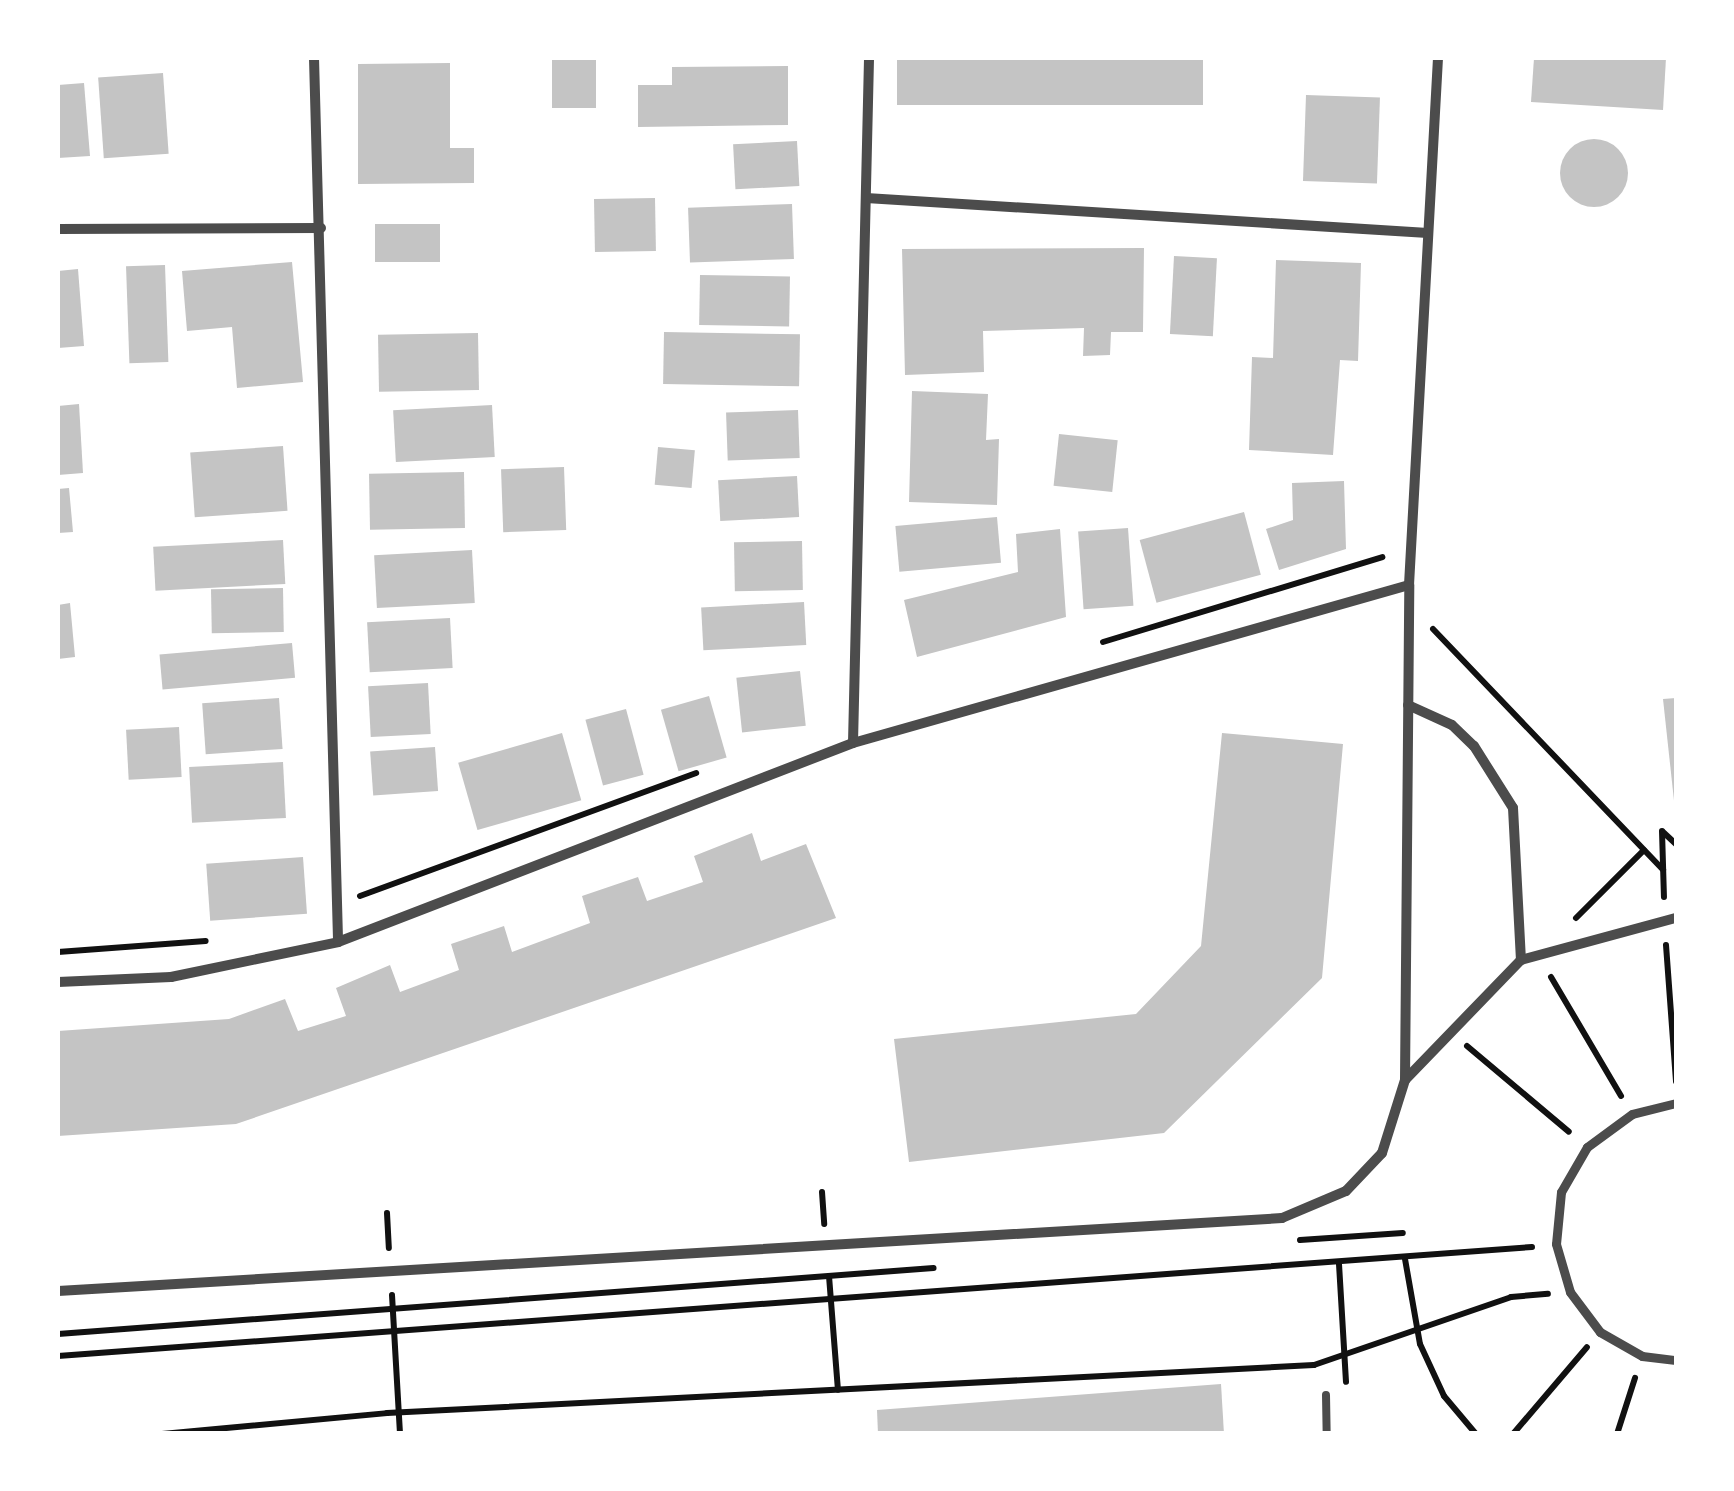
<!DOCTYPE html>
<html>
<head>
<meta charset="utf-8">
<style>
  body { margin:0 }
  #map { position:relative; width:1734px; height:1491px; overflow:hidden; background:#fff; font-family:"DM Sans",sans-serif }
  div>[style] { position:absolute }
  .building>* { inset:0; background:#c4c4c4; transform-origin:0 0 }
  .round { border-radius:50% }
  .path>* { height:6px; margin:-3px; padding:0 3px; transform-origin:3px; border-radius:3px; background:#111 }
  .service>* { height:8px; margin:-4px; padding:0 4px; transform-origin:4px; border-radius:4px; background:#4c4c4c }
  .pedestrian>* { height:9px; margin:-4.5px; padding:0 4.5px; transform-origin:4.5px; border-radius:4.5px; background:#4c4c4c }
  .minor>* { height:10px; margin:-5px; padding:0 5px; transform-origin:5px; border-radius:5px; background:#4c4c4c }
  span { translate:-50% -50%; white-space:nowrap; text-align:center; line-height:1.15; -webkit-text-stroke:8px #fff; paint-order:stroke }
  .frame { position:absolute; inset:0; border:60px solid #fff; pointer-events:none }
</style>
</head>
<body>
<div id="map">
  <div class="building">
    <i style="left:552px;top:58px;width:44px;height:50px"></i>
    <i style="left:897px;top:58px;width:306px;height:47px"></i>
    <i style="clip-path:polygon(1534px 58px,1666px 58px,1663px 110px,1531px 102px)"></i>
    <i style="clip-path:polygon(450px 63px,450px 148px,474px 148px,474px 183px,358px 184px,358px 64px)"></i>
    <i style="clip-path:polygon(788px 66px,788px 125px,638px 127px,638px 85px,672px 85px,672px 67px)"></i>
    <i style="left:163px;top:73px;width:81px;height:65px;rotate:86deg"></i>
    <i style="clip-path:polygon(84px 83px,90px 156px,58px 158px,58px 85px)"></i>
    <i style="left:1306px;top:95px;width:74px;height:86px;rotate:2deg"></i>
    <i class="round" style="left:1560px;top:139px;width:68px;height:68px"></i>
    <i style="left:797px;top:141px;width:45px;height:64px;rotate:87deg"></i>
    <i style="left:655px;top:198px;width:53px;height:61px;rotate:89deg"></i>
    <i style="left:792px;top:204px;width:55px;height:104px;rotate:88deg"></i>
    <i style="left:375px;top:224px;width:65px;height:38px"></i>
    <i style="clip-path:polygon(1144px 248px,1143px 332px,1111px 332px,1110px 355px,1083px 356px,1084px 328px,983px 331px,984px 372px,905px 375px,902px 249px)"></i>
    <i style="left:1174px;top:256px;width:43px;height:78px;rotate:3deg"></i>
    <i style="clip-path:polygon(1276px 260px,1361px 263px,1358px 361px,1340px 360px,1333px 455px,1249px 450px,1252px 357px,1273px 358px)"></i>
    <i style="clip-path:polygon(292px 262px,303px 382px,237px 388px,232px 327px,187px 331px,182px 271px)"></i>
    <i style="left:165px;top:265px;width:97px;height:39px;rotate:88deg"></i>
    <i style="clip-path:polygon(78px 269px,84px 346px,58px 348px,58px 271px)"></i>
    <i style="left:700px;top:275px;width:90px;height:50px;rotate:1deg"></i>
    <i style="left:664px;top:332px;width:136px;height:52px;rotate:1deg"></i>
    <i style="left:478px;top:333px;width:57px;height:100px;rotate:89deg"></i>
    <i style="clip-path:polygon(912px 391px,988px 394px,986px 440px,999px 439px,997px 505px,909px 502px)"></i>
    <i style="clip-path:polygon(79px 404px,83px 473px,58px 475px,58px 406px)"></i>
    <i style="left:492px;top:405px;width:52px;height:99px;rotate:87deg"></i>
    <i style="left:798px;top:410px;width:48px;height:72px;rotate:88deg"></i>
    <i style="left:1059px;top:434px;width:59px;height:52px;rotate:6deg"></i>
    <i style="left:283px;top:446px;width:65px;height:93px;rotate:86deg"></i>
    <i style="left:658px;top:447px;width:37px;height:38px;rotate:5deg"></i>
    <i style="left:564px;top:467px;width:63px;height:63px;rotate:88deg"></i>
    <i style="left:464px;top:472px;width:56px;height:95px;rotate:89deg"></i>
    <i style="left:797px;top:476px;width:41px;height:79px;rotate:87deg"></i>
    <i style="clip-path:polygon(1344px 481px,1346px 549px,1279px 570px,1266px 529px,1293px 520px,1292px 483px)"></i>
    <i style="clip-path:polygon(69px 488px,73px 532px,58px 533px,58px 489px)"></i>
    <i style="left:1244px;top:512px;width:65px;height:108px;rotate:75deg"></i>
    <i style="left:997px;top:517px;width:46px;height:102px;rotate:85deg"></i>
    <i style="left:1128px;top:528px;width:78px;height:50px;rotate:86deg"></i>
    <i style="clip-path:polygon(1060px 529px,1066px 617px,917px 657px,904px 600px,1018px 572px,1016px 534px)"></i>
    <i style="left:283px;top:540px;width:44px;height:130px;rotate:87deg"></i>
    <i style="left:802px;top:541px;width:49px;height:68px;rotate:89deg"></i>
    <i style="left:472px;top:550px;width:53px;height:98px;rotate:87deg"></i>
    <i style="left:283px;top:588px;width:44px;height:72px;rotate:89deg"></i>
    <i style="left:804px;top:602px;width:43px;height:103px;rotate:87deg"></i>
    <i style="clip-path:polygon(70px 603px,75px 657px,58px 659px,58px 605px)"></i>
    <i style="left:450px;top:618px;width:50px;height:83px;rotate:87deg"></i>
    <i style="left:292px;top:643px;width:35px;height:133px;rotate:85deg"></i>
    <i style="left:800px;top:671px;width:55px;height:64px;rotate:84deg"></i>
    <i style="left:428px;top:683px;width:51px;height:60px;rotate:87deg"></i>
    <i style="left:709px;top:696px;width:64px;height:50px;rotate:74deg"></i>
    <i style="left:279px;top:698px;width:51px;height:77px;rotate:86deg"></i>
    <i style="clip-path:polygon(1676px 698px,1676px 819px,1663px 699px)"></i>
    <i style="left:626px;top:709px;width:68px;height:42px;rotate:75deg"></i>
    <i style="left:179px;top:727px;width:50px;height:53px;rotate:87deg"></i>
    <i style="left:562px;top:733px;width:70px;height:108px;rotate:74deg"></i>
    <i style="clip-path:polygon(1222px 733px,1343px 744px,1322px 978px,1164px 1133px,909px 1162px,894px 1039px,1136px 1014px,1201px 946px)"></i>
    <i style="left:435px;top:747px;width:44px;height:65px;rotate:86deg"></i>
    <i style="left:283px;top:762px;width:56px;height:94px;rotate:87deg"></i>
    <i style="clip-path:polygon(752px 833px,761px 861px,806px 844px,836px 918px,236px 1124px,58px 1136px,58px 1031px,229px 1019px,285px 999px,298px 1031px,346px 1016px,336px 988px,390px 965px,400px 992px,459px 970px,451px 944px,504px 926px,512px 952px,590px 923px,582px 896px,638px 877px,647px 901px,703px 882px,694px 856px)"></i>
    <i style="left:303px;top:857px;width:57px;height:97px;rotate:86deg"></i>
    <i style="clip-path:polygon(1221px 1384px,1224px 1434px,878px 1434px,877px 1410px)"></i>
  </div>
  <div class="path">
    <i style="left:1433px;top:629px;width:333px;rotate:46.3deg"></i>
    <i style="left:1103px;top:642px;width:292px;rotate:-16.9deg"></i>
    <i style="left:1662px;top:831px;width:66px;rotate:88.3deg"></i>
    <i style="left:1663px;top:832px;width:18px;rotate:43deg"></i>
    <i style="left:360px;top:896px;width:358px;rotate:-20.1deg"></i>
    <i style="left:1576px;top:918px;width:96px;rotate:-45deg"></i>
    <i style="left:1666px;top:945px;width:137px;rotate:85.8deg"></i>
    <i style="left:58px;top:952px;width:148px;rotate:-4.3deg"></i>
    <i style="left:1551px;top:977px;width:138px;rotate:59.5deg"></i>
    <i style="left:1467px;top:1046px;width:133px;rotate:40.1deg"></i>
    <i style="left:822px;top:1192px;width:32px;rotate:86deg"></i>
    <i style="left:387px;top:1213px;width:35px;rotate:87deg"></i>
    <i style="left:1300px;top:1240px;width:103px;rotate:-3.9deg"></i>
    <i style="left:1405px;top:1259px;width:86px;rotate:80deg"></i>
    <i style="left:1420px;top:1344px;width:57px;rotate:65.2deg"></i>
    <i style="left:1444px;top:1396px;width:50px;rotate:49.9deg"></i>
    <i style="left:1339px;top:1264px;width:118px;rotate:86.6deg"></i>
    <i style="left:829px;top:1276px;width:114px;rotate:85.5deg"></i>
    <i style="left:392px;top:1295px;width:139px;rotate:86.7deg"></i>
    <i style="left:58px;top:1334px;width:878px;rotate:-4.31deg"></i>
    <i style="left:58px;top:1356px;width:1478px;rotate:-4.23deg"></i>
    <i style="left:162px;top:1434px;width:226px;rotate:-5.3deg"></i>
    <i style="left:387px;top:1413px;width:928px;rotate:-2.96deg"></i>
    <i style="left:1314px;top:1365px;width:208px;rotate:-19deg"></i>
    <i style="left:1511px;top:1297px;width:37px;rotate:-5deg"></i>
    <i style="left:1513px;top:1434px;width:114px;rotate:-49.6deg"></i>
    <i style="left:1617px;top:1434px;width:59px;rotate:-72.2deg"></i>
  </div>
  <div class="service">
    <i style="left:1326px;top:1395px;width:39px;rotate:89deg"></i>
  </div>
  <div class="pedestrian">
    <i style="left:1676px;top:1103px;width:45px;rotate:166deg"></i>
    <i style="left:1632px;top:1114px;width:56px;rotate:143.7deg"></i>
    <i style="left:1587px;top:1147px;width:52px;rotate:120deg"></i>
    <i style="left:1561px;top:1192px;width:52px;rotate:95.5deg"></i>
    <i style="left:1556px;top:1244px;width:50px;rotate:73.7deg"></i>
    <i style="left:1570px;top:1292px;width:50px;rotate:53.1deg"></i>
    <i style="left:1600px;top:1332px;width:48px;rotate:29.7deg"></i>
    <i style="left:1642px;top:1356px;width:34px;rotate:7deg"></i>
  </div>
  <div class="minor">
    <i style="left:314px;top:58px;width:884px;rotate:88.44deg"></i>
    <i style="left:866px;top:198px;width:563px;rotate:3.56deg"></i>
    <i style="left:58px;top:229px;width:263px;rotate:-0.2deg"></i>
    <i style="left:1408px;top:705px;width:48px;rotate:24.4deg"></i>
    <i style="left:1452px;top:725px;width:30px;rotate:44deg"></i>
    <i style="left:1474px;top:746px;width:73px;rotate:57.8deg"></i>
    <i style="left:1513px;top:808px;width:152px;rotate:87deg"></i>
    <i style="left:853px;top:743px;width:685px;rotate:-88.66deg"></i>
    <i style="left:58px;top:982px;width:113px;rotate:-2.5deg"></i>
    <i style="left:171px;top:977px;width:171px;rotate:-11.8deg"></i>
    <i style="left:338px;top:942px;width:552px;rotate:-21.13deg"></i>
    <i style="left:853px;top:743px;width:578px;rotate:-15.86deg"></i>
    <i style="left:1405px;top:1080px;width:167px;rotate:-46deg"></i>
    <i style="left:1521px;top:960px;width:161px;rotate:-15.2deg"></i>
    <i style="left:58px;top:1291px;width:1226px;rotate:-3.41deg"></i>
    <i style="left:1282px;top:1218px;width:69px;rotate:-22.9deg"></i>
    <i style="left:1346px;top:1191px;width:52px;rotate:-46.5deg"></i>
    <i style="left:1382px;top:1153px;width:77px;rotate:-72.5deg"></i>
    <i style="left:1405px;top:1080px;width:495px;rotate:-89.5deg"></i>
    <i style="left:1409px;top:585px;width:528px;rotate:-86.85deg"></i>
  </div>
  <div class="frame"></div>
</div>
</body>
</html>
